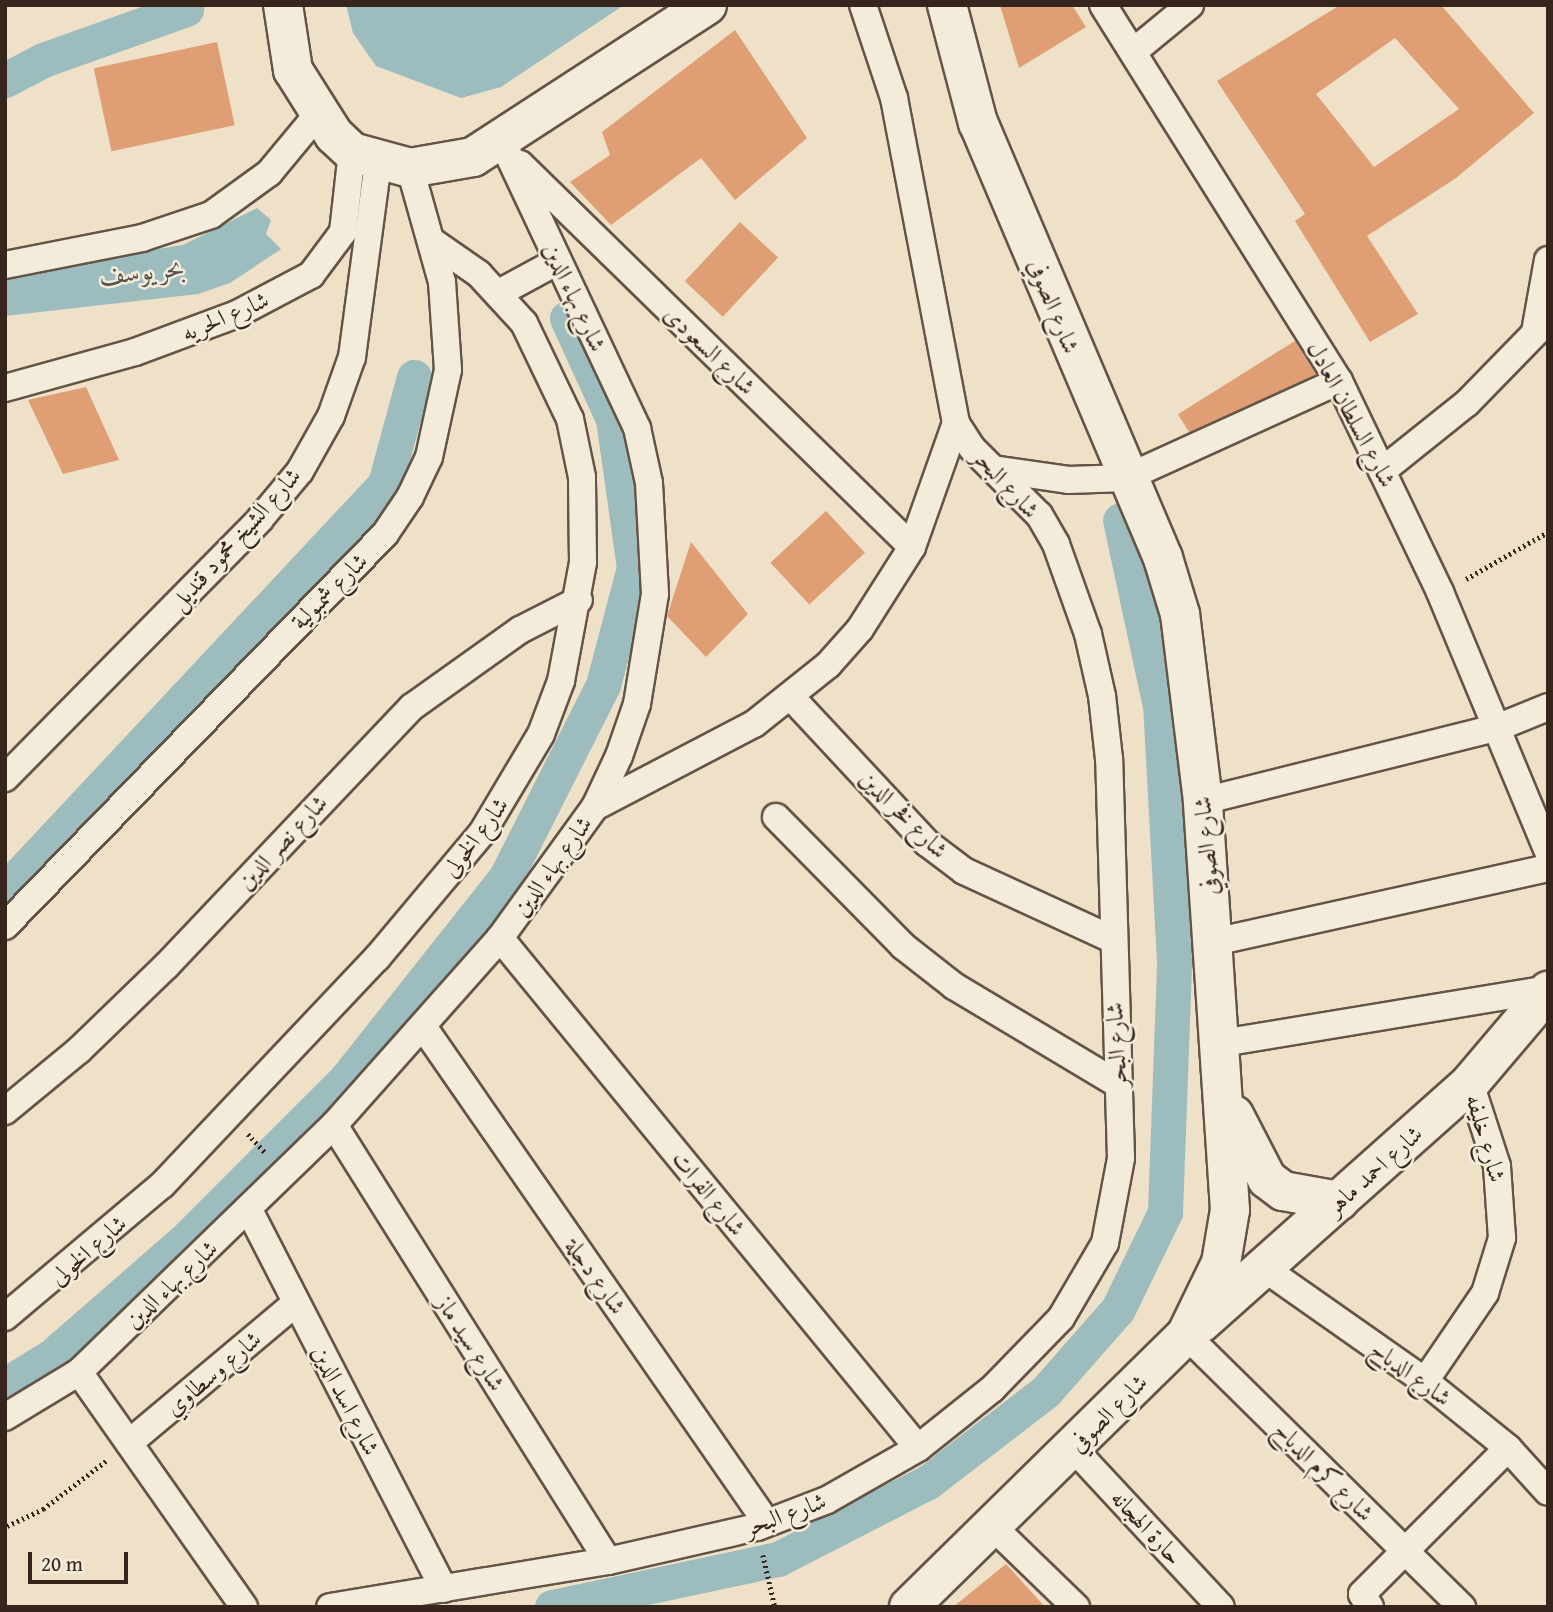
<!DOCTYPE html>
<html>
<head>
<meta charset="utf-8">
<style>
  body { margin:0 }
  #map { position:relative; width:1553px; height:1612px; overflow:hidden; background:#eee1c8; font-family:"Gentium Book Plus",Amiri,serif }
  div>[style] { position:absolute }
  .water>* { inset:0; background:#9cbcbe }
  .canal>* { height:35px; margin:-17.5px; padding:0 17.5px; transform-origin:17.5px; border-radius:17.5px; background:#9cbcbe }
  .building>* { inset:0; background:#df9e74; transform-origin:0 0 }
  .path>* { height:4.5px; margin-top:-2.25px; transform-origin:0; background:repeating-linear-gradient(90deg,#36251c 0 2px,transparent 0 5.5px) }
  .roads { filter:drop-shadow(2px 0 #645447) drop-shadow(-2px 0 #645447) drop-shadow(0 2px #645447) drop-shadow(0 -2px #645447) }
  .street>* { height:26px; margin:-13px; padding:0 13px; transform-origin:13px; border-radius:13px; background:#f4ecdb }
  .secondary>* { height:38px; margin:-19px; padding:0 19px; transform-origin:19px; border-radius:19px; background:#f4ecdb }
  span { translate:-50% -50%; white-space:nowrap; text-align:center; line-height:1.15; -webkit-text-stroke:5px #f4ecdb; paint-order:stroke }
  .street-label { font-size:24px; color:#36251c }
  .water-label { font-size:26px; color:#55524d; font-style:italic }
  .frame { position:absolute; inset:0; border:7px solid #36251c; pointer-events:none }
  .scale { position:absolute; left:28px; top:1552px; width:100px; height:32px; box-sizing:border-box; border:4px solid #36251c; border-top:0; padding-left:9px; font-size:21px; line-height:24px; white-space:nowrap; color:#36251c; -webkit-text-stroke:5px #f4ecdb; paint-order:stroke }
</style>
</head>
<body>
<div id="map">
  <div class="water">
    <i style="clip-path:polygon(346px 5px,624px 5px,501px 87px,461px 98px,376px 66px,353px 33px)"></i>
    <i style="clip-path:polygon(257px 208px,271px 220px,266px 234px,281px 249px,230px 283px,198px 294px,5px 316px,5px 273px,183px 245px)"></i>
  </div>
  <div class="canal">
    <i style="left:5px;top:80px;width:43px;rotate:-27.8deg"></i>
    <i style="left:43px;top:60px;width:152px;rotate:-19.6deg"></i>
    <i style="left:5px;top:890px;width:556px;rotate:-46.89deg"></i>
    <i style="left:385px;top:484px;width:111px;rotate:-74.8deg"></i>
    <i style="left:5px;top:1385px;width:55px;rotate:-31.7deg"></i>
    <i style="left:52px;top:1356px;width:175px;rotate:-41.1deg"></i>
    <i style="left:184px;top:1241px;width:229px;rotate:-45deg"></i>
    <i style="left:346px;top:1079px;width:258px;rotate:-51.6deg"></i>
    <i style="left:506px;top:877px;width:215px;rotate:-63.2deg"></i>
    <i style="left:603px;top:685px;width:121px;rotate:-75.2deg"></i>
    <i style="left:634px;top:568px;width:150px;rotate:-98deg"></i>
    <i style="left:613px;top:419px;width:111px;rotate:-114.5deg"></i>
    <i style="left:552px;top:1607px;width:231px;rotate:-12deg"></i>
    <i style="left:778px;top:1559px;width:169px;rotate:-27.2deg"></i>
    <i style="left:928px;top:1482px;width:149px;rotate:-37.6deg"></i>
    <i style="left:1046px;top:1391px;width:109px;rotate:-48.7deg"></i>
    <i style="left:1118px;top:1309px;width:108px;rotate:-64.1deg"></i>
    <i style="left:1165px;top:1212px;width:251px;rotate:-87.9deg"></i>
    <i style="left:1174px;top:961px;width:255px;rotate:-93.1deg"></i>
    <i style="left:1160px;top:706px;width:190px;rotate:-102.1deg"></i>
  </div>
  <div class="building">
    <i style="clip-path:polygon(1000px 5px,1072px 5px,1086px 27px,1019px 68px)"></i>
    <i style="clip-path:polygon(evenodd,1340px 5px,1441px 5px,1534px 113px,1456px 178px,1367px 236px,1418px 314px,1370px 342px,1295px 221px,1305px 214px,1217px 81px,1340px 5px,1395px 38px,1459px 109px,1374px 167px,1316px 94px,1395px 38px)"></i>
    <i style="clip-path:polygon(735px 30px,807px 138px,735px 200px,701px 158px,611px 225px,570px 182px,610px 155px,602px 132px)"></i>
    <i style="left:217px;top:42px;width:85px;height:126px;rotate:78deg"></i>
    <i style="left:740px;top:222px;width:52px;height:81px;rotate:43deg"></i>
    <i style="left:1295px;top:341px;width:39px;height:138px;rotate:58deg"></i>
    <i style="clip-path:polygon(86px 387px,119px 460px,63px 474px,28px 400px)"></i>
    <i style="left:826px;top:511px;width:57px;height:76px;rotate:47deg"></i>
    <i style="clip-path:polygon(691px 542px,748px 614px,706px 657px,667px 616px)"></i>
    <i style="clip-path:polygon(1006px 1564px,1045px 1607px,953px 1607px)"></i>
  </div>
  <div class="path">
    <i style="left:1466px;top:579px;width:95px;rotate:-29.8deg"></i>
    <i style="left:248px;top:1134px;width:26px;rotate:47deg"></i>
    <i style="left:7px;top:1526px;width:40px;rotate:-25deg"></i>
    <i style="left:43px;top:1509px;width:79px;rotate:-37.3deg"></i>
    <i style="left:763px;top:1555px;width:53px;rotate:77deg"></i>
  </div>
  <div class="roads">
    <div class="street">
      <i style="left:1103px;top:5px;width:444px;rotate:57.9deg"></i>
      <i style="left:1339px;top:381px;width:234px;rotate:64.4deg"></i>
      <i style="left:1440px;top:592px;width:281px;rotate:67.4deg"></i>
      <i style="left:1133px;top:52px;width:74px;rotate:-39.5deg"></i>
      <i style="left:520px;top:164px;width:548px;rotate:44.33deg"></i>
      <i style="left:5px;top:265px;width:140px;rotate:-11.1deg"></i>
      <i style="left:142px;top:238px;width:73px;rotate:-18.4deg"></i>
      <i style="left:211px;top:215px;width:72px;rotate:-35.9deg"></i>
      <i style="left:269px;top:173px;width:77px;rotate:-50.3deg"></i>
      <i style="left:499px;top:293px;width:67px;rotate:-28.5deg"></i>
      <i style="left:1535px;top:332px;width:73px;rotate:-79.8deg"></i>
      <i style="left:5px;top:388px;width:135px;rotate:-15.5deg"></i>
      <i style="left:135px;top:352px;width:109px;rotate:-20.4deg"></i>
      <i style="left:237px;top:314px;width:84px;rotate:-27.8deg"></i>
      <i style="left:311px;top:275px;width:54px;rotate:-53.3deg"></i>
      <i style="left:343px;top:232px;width:81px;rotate:-83.6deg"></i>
      <i style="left:993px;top:469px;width:76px;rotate:8.3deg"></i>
      <i style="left:1068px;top:480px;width:58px;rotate:-2deg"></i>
      <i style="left:1126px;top:478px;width:234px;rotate:-24.5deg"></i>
      <i style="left:1382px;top:471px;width:109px;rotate:-38.7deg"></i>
      <i style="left:1467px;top:403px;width:116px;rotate:-45.7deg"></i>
      <i style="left:791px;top:697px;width:200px;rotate:47deg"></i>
      <i style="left:927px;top:843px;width:46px;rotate:37.1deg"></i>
      <i style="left:964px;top:871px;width:163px;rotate:24.7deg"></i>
      <i style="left:5px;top:778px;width:363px;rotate:-45.4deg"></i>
      <i style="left:260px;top:519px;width:62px;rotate:-50.2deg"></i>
      <i style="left:300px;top:471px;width:63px;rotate:-60.6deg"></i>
      <i style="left:331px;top:416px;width:63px;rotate:-70.4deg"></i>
      <i style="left:352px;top:357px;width:196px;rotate:-82.4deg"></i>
      <i style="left:1203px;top:801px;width:305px;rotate:-14deg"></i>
      <i style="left:1499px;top:727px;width:53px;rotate:-22.2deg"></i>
      <i style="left:595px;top:807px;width:179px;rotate:-27.6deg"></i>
      <i style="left:754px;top:724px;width:95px;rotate:-38.6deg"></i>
      <i style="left:828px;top:665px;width:48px;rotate:-48.4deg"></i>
      <i style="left:860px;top:629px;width:97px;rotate:-57.6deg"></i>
      <i style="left:912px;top:547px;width:132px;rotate:-70.5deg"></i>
      <i style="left:776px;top:817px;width:181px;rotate:45.4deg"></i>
      <i style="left:903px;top:946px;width:65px;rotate:38.1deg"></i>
      <i style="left:954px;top:986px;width:191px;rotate:30.9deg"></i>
      <i style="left:5px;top:926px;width:546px;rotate:-45.89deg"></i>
      <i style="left:385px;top:534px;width:45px;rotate:-56deg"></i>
      <i style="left:410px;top:497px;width:44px;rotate:-64.6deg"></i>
      <i style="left:429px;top:457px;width:89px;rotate:-77.7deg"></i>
      <i style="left:448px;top:370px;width:88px;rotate:-93.9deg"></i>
      <i style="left:442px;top:282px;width:118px;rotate:-105.7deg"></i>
      <i style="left:500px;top:938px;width:659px;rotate:50.66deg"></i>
      <i style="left:1214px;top:942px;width:342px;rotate:-12.5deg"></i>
      <i style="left:424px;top:1028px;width:602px;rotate:55.28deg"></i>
      <i style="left:1222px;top:1043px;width:330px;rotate:-9.4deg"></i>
      <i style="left:5px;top:1111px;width:96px;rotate:-39.5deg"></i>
      <i style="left:79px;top:1050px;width:121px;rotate:-44deg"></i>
      <i style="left:166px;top:966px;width:357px;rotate:-46.5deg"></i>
      <i style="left:412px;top:707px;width:133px;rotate:-35.5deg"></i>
      <i style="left:520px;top:630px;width:66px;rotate:-27deg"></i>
      <i style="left:334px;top:1125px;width:515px;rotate:57.85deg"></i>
      <i style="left:249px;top:1210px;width:426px;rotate:62.8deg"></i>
      <i style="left:1264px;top:1268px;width:197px;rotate:35.1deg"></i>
      <i style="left:1425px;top:1381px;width:107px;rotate:38.9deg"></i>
      <i style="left:1508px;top:1448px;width:59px;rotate:47.7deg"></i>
      <i style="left:5px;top:1317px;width:205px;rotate:-40.1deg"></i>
      <i style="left:162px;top:1185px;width:313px;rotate:-46.6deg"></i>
      <i style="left:377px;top:958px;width:163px;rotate:-50deg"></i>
      <i style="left:482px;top:833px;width:115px;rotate:-59.2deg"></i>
      <i style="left:541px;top:734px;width:57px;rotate:-69.3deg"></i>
      <i style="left:561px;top:681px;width:121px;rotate:-79.5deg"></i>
      <i style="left:583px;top:562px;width:85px;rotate:-90.7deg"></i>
      <i style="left:582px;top:477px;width:59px;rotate:-101.7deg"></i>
      <i style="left:570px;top:419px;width:106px;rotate:-115.6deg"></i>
      <i style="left:524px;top:323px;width:67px;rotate:-132.6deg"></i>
      <i style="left:479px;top:274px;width:56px;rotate:-145.2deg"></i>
      <i style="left:1186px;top:1335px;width:388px;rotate:44.6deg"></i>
      <i style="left:79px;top:1372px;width:287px;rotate:54.9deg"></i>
      <i style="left:1425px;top:1381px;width:107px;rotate:-55.7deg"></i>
      <i style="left:1485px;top:1293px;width:58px;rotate:-72.8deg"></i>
      <i style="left:1502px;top:1238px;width:72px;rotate:-94deg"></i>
      <i style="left:1497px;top:1166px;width:87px;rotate:-108deg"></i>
      <i style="left:5px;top:1417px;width:87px;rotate:-31.3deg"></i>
      <i style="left:79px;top:1372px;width:355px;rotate:-44.1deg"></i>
      <i style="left:334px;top:1125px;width:250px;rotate:-48.4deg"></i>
      <i style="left:500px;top:938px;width:162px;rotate:-54.1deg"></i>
      <i style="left:595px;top:807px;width:56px;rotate:-64.8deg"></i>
      <i style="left:619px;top:756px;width:55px;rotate:-70.9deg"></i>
      <i style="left:637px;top:704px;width:111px;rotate:-80.7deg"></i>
      <i style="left:655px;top:594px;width:111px;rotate:-93.1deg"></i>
      <i style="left:649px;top:483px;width:56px;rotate:-102.3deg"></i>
      <i style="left:637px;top:428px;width:317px;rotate:-115.2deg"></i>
      <i style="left:129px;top:1443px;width:218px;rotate:-40deg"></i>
      <i style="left:1073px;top:1448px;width:217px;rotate:47.1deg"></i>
      <i style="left:992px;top:1526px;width:117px;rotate:44deg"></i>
      <i style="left:330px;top:1607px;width:282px;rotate:-9.4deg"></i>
      <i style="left:608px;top:1561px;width:153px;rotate:-12.9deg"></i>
      <i style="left:757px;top:1527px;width:75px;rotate:-21.1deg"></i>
      <i style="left:827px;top:1500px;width:105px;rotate:-29.7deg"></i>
      <i style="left:918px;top:1448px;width:95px;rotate:-38.6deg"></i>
      <i style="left:992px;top:1389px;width:99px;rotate:-45.8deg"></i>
      <i style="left:1061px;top:1318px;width:87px;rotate:-59.6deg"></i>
      <i style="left:1105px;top:1243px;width:86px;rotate:-79.3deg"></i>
      <i style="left:1121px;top:1158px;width:399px;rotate:-91.7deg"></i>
      <i style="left:1109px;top:759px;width:63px;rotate:-96.3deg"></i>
      <i style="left:1102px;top:696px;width:64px;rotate:-102.7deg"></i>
      <i style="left:1088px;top:634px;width:96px;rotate:-109.6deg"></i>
      <i style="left:1056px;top:544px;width:34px;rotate:-120deg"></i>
      <i style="left:1039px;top:515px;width:95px;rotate:-135deg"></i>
      <i style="left:972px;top:448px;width:30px;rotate:-123deg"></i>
      <i style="left:956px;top:423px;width:331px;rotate:-100.8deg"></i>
      <i style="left:894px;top:98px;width:98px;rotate:-108.4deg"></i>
      <i style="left:1370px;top:1607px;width:15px;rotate:-122deg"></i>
      <i style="left:1362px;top:1594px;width:206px;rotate:-45deg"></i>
    </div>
    <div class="secondary">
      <i style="left:283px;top:5px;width:66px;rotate:81.3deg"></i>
      <i style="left:293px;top:70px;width:77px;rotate:57.8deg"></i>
      <i style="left:334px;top:135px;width:25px;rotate:43deg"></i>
      <i style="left:352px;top:152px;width:60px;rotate:15.4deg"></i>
      <i style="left:410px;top:168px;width:64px;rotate:-9.9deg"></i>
      <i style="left:473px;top:157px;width:279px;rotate:-33deg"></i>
      <i style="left:1234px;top:1115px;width:72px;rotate:62.7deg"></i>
      <i style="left:1267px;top:1179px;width:20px;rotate:37deg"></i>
      <i style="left:1283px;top:1191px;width:57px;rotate:10.1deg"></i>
      <i style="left:1201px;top:1323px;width:361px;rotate:-41.7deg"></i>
      <i style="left:1470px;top:1083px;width:121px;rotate:-49.7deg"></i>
      <i style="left:909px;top:1607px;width:388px;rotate:-44.5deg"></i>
      <i style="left:1186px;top:1335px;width:80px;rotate:-64.1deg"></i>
      <i style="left:1221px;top:1263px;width:54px;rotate:-80.4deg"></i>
      <i style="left:1230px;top:1210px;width:410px;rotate:-93.8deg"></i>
      <i style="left:1203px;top:801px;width:188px;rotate:-97deg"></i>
      <i style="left:1180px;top:614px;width:59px;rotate:-106.9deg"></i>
      <i style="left:1163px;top:558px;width:473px;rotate:-113deg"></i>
      <i style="left:978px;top:123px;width:122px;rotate:-104.7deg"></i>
    </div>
  </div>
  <div class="street-label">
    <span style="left:575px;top:297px;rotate:65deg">شارع بهاء الدين</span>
    <span style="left:1054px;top:306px;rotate:68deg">شارع الصوفي</span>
    <span style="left:225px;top:316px;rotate:-23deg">شارع الحريه</span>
    <span style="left:710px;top:350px;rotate:44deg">شارع السعودى</span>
    <span style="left:1352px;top:414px;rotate:62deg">شارع السلطان العادل</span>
    <span style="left:1006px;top:483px;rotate:47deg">شارع البحر</span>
    <span style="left:235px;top:539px;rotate:-48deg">شارع الشيخ محمود قنديل</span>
    <span style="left:329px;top:591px;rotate:-45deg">شارع شمبولية</span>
    <span style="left:904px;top:814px;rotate:45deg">شارع فخر الدين</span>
    <span style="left:475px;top:837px;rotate:-53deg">شارع الخولى</span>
    <span style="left:282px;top:842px;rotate:-47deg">شارع نصر الدين</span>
    <span style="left:1206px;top:846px;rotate:-95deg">شارع الصوفي</span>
    <span style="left:552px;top:866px;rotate:-54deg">شارع بهاء الدين</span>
    <span style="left:1116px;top:1045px;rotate:-93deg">شارع البحر</span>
    <span style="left:1486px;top:1138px;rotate:74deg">شارع خليفه</span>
    <span style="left:1374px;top:1170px;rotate:-42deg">شارع احمد ماهر</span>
    <span style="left:709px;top:1193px;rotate:51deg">شارع الفرات</span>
    <span style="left:88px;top:1250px;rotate:-41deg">شارع الخولى</span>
    <span style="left:596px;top:1276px;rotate:55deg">شارع دجلة</span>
    <span style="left:171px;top:1284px;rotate:-43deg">شارع بهاء الدين</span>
    <span style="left:471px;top:1343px;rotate:58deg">شارع سيد ماز</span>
    <span style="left:213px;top:1373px;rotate:-40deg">شارع وسطاوي</span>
    <span style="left:1411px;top:1373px;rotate:36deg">شارع الدباح</span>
    <span style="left:346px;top:1400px;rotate:63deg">شارع اسد الدين</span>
    <span style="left:1108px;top:1413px;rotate:-45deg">شارع الصوفي</span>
    <span style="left:1324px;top:1471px;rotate:45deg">شارع كرم الدباح</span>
    <span style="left:785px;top:1514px;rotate:-20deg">شارع البحر</span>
    <span style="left:1147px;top:1527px;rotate:47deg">حارة الهجانه</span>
  </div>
  <div class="water-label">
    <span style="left:142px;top:271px;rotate:-6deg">بحر يوسف</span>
  </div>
  <div class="frame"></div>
  <div class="scale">20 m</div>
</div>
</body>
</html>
